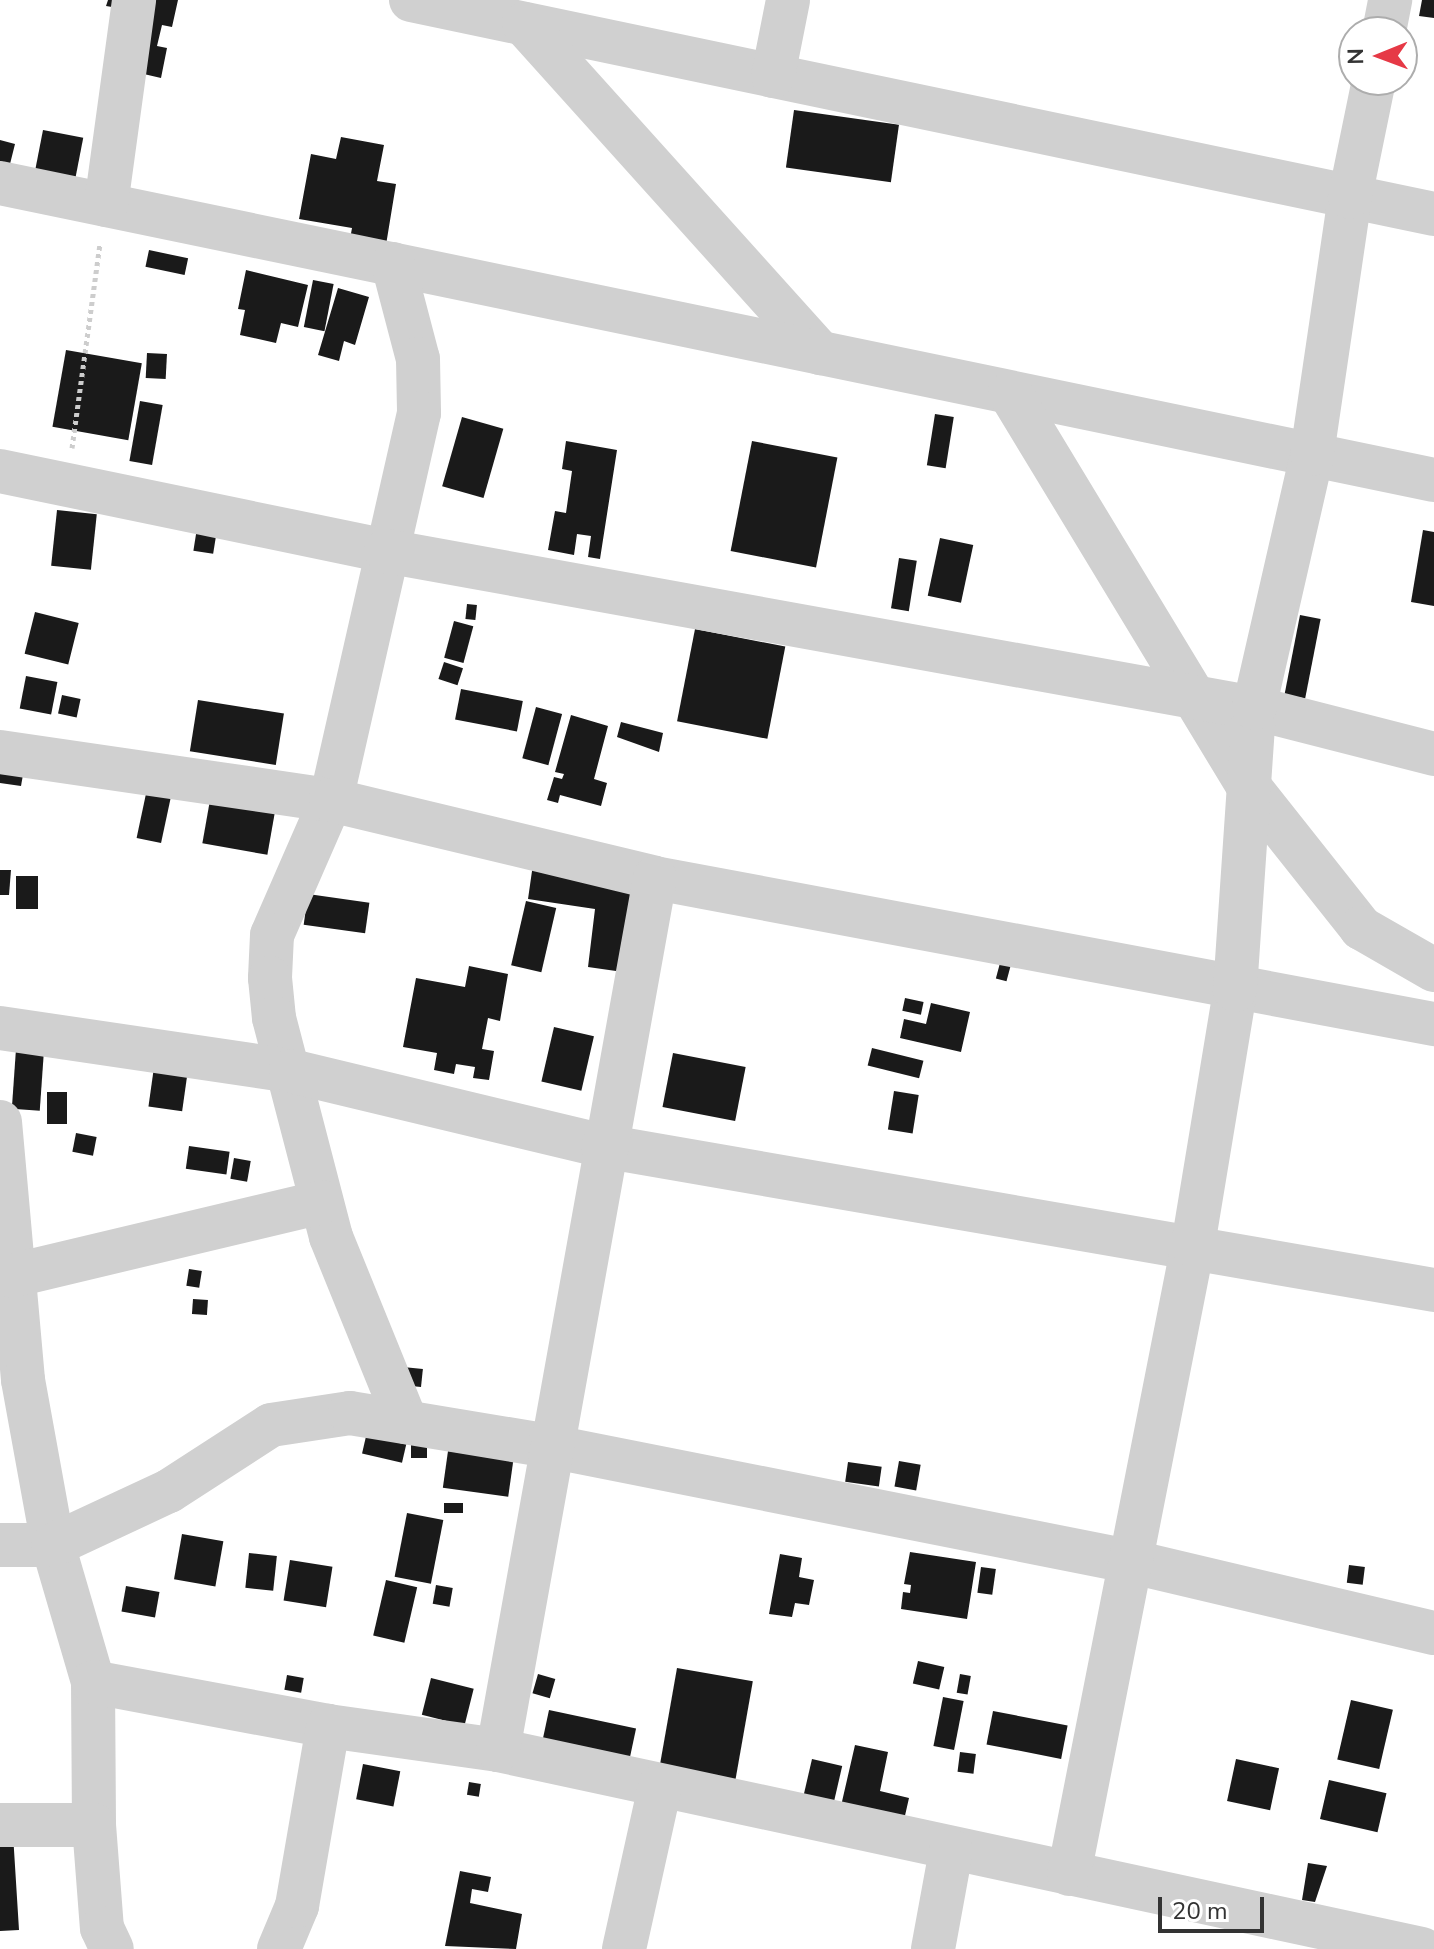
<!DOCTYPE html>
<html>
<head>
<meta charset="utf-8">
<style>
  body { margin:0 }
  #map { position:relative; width:1434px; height:1949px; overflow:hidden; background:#fff; font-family:"Nunito Sans",sans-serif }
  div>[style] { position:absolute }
  .building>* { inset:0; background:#1a1a1a; transform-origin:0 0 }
  .path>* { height:5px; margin-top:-2.5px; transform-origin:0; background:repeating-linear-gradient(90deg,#cdcdcd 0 4px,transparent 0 8px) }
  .minor>* { height:44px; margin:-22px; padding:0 22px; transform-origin:22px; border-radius:22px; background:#d0d0d0 }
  span { translate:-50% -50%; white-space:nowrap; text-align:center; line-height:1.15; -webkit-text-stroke:8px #fff; paint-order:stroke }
  .north { position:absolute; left:1338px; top:16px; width:80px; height:80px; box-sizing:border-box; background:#fff; border:2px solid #adadad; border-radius:50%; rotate:269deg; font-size:22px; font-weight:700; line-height:32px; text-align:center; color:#333 }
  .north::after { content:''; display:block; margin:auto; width:28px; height:36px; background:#e63946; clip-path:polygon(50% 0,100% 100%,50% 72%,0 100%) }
  .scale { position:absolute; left:1158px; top:1897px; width:106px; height:36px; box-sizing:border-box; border:4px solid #333; border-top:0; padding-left:10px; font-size:24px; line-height:28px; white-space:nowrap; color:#333; -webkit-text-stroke:6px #fff; paint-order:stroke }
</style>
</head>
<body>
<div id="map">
  <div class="building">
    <i style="clip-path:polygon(108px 0,178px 0,172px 27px,162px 25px,157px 46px,167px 48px,161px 78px,105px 65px,118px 8px,106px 6px)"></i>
    <i style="clip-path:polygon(1422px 0,1434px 0,1434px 18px,1419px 16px)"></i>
    <i style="left:794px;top:110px;width:106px;height:58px;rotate:8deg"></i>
    <i style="left:43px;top:130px;width:41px;height:43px;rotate:11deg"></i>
    <i style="clip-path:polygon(341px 137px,384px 145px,377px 181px,396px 184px,386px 245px,350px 239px,352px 228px,299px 219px,311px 154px,336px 159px)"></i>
    <i style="clip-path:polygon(0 140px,15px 144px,10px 164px,0 161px)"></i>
    <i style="left:149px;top:250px;width:40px;height:17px;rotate:12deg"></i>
    <i style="clip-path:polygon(246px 270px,308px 285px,298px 327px,281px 323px,276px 343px,240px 335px,245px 310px,238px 309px)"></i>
    <i style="left:313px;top:280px;width:21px;height:48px;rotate:11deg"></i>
    <i style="clip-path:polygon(338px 288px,369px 297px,355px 345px,344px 341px,339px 361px,318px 355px)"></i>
    <i style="left:66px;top:350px;width:77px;height:78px;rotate:10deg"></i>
    <i style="left:147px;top:353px;width:20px;height:25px;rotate:3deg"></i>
    <i style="left:140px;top:401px;width:23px;height:61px;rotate:10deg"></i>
    <i style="left:935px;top:414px;width:19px;height:52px;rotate:9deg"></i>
    <i style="left:462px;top:417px;width:43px;height:72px;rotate:16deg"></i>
    <i style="clip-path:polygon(566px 441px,617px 450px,600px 559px,588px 557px,591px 536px,577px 534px,574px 555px,548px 550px,555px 511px,566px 513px,572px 471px,562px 469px)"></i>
    <i style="left:752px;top:441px;width:87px;height:112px;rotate:11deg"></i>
    <i style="left:57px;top:510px;width:40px;height:56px;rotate:6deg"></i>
    <i style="left:197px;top:528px;width:20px;height:23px;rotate:9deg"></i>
    <i style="clip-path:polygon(1423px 530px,1434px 532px,1434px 606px,1411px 602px)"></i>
    <i style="left:940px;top:538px;width:34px;height:59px;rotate:12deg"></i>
    <i style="left:899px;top:558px;width:18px;height:51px;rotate:9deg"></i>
    <i style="left:467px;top:604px;width:10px;height:15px;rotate:6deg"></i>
    <i style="left:35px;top:612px;width:45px;height:43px;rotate:14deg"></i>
    <i style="left:1300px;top:615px;width:21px;height:81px;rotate:11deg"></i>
    <i style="left:454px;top:621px;width:20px;height:38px;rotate:15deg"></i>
    <i style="left:695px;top:629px;width:92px;height:94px;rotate:11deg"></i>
    <i style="left:444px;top:662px;width:20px;height:18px;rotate:18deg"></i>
    <i style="left:26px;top:676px;width:32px;height:33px;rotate:11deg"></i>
    <i style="left:461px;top:689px;width:63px;height:31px;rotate:11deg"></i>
    <i style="left:62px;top:695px;width:19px;height:19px;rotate:12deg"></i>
    <i style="left:198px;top:700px;width:87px;height:52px;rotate:9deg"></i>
    <i style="left:536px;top:707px;width:27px;height:53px;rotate:15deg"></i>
    <i style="clip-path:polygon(571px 715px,608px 726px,594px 779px,607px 783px,601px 806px,560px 795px,558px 803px,547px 800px,554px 777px,562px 779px,564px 774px,555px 772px)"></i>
    <i style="clip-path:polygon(621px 722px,663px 733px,659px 752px,617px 737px)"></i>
    <i style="clip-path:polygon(0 765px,24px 769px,21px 786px,0 783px)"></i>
    <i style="left:147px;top:789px;width:25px;height:50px;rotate:12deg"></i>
    <i style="left:210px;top:800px;width:66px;height:44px;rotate:10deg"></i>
    <i style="clip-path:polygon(533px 864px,636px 879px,623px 972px,588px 967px,595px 909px,528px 899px)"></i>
    <i style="clip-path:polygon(0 870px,11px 870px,9px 895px,0 895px)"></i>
    <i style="left:16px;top:876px;width:22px;height:33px"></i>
    <i style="left:308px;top:894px;width:62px;height:31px;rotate:8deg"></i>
    <i style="left:526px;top:901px;width:31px;height:66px;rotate:13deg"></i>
    <i style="left:1000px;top:963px;width:11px;height:16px;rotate:15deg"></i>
    <i style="clip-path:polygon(469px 966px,508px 974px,500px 1021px,488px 1018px,482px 1049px,494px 1051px,489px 1080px,473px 1078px,475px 1067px,456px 1064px,454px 1074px,434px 1070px,437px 1053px,403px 1047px,416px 978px,465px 987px)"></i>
    <i style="left:905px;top:998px;width:19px;height:13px;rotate:12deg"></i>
    <i style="clip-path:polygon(931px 1003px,970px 1012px,961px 1052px,900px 1038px,904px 1019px,926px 1024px)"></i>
    <i style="left:554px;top:1027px;width:41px;height:56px;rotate:13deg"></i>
    <i style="left:872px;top:1048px;width:53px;height:18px;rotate:14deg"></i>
    <i style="left:16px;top:1049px;width:28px;height:60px;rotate:4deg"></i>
    <i style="left:673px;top:1053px;width:74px;height:55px;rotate:11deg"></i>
    <i style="left:155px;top:1060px;width:34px;height:47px;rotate:8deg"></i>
    <i style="left:894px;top:1091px;width:25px;height:39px;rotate:9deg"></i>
    <i style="left:67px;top:1092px;width:32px;height:20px;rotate:90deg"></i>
    <i style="left:76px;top:1133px;width:21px;height:19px;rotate:11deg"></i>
    <i style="left:189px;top:1146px;width:41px;height:23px;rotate:8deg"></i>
    <i style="left:234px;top:1158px;width:17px;height:21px;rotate:10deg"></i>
    <i style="left:189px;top:1269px;width:13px;height:17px;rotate:9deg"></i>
    <i style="left:193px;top:1299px;width:15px;height:15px;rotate:4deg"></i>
    <i style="left:403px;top:1367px;width:20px;height:18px;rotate:6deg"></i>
    <i style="left:367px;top:1432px;width:41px;height:22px;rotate:13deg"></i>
    <i style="left:411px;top:1443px;width:16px;height:15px"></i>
    <i style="left:448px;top:1451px;width:66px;height:37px;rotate:8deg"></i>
    <i style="left:899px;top:1461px;width:22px;height:26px;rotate:10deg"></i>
    <i style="left:848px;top:1462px;width:34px;height:20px;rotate:8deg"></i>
    <i style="left:444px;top:1503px;width:19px;height:10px"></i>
    <i style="left:407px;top:1513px;width:37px;height:65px;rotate:11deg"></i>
    <i style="left:182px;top:1534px;width:42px;height:46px;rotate:10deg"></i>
    <i style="clip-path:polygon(910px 1552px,976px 1562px,967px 1619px,901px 1609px,903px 1592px,910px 1593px,911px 1585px,904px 1584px)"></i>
    <i style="left:249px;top:1553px;width:28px;height:35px;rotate:6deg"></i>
    <i style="clip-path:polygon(780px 1554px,802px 1558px,799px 1577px,814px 1580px,809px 1605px,795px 1603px,792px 1617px,769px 1614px)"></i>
    <i style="left:290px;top:1560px;width:43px;height:41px;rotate:9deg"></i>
    <i style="left:1349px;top:1565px;width:16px;height:18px;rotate:7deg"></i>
    <i style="left:981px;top:1567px;width:15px;height:26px;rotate:8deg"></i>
    <i style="left:386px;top:1580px;width:32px;height:57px;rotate:13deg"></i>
    <i style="left:436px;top:1585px;width:17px;height:19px;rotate:10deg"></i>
    <i style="left:126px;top:1586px;width:34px;height:26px;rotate:10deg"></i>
    <i style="left:918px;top:1661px;width:27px;height:23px;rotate:13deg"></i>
    <i style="left:677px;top:1668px;width:77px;height:100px;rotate:10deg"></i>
    <i style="left:538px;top:1674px;width:18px;height:20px;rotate:16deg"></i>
    <i style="left:960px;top:1674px;width:11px;height:19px;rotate:10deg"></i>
    <i style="left:287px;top:1675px;width:17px;height:15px;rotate:10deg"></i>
    <i style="left:431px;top:1678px;width:44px;height:38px;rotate:14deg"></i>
    <i style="left:943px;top:1697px;width:21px;height:50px;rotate:11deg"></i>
    <i style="left:1351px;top:1700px;width:43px;height:61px;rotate:13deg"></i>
    <i style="left:549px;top:1710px;width:89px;height:36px;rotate:12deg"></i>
    <i style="left:993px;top:1711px;width:76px;height:34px;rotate:11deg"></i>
    <i style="clip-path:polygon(855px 1745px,888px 1752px,880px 1791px,909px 1798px,904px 1820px,841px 1806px)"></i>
    <i style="left:960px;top:1752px;width:16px;height:20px;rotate:7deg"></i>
    <i style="left:812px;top:1759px;width:31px;height:40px;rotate:13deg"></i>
    <i style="left:1236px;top:1759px;width:44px;height:43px;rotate:12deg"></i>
    <i style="left:363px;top:1764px;width:38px;height:36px;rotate:11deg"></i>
    <i style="left:1329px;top:1780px;width:59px;height:40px;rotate:13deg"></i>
    <i style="left:469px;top:1782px;width:12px;height:13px;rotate:9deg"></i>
    <i style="clip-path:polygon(13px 1834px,19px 1930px,0 1931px,0 1835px)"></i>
    <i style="clip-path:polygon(1308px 1863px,1327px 1866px,1315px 1902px,1302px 1900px)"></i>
    <i style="clip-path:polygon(460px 1871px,491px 1877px,488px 1892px,472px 1889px,470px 1903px,522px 1914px,516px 1949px,445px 1946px)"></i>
  </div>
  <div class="path">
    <i style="left:72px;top:448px;width:206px;rotate:-82.2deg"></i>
  </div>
  <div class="minor">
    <i style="left:411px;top:0;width:1045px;rotate:11.82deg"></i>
    <i style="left:524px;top:24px;width:443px;rotate:48deg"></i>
    <i style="left:1384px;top:32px;width:33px;rotate:-79deg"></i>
    <i style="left:773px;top:76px;width:77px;rotate:-78.8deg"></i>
    <i style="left:0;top:183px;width:1464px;rotate:11.7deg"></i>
    <i style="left:106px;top:205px;width:207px;rotate:-82.2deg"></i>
    <i style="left:393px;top:264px;width:98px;rotate:75.3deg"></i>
    <i style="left:418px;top:359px;width:54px;rotate:88.9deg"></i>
    <i style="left:419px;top:413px;width:397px;rotate:102.8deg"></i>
    <i style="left:331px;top:800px;width:147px;rotate:113.6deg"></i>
    <i style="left:272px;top:935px;width:43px;rotate:92.7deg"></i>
    <i style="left:270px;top:978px;width:40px;rotate:84.3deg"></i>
    <i style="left:274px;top:1018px;width:226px;rotate:75.4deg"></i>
    <i style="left:331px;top:1237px;width:200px;rotate:67.9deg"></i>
    <i style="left:1010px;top:393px;width:457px;rotate:58.8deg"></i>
    <i style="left:1247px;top:784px;width:184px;rotate:51.6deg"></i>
    <i style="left:1361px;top:928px;width:84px;rotate:29.9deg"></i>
    <i style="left:0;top:471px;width:394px;rotate:11.7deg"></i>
    <i style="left:386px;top:551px;width:882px;rotate:10.25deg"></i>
    <i style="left:1254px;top:708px;width:186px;rotate:14.3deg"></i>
    <i style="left:0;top:752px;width:334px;rotate:8.3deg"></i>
    <i style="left:331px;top:800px;width:333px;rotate:13.5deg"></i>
    <i style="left:655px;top:878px;width:793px;rotate:10.62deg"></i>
    <i style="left:0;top:1028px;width:294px;rotate:8.4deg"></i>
    <i style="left:291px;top:1071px;width:321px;rotate:13.5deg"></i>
    <i style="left:603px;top:1146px;width:843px;rotate:9.83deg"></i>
    <i style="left:0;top:1122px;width:259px;rotate:84.9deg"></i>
    <i style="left:23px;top:1380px;width:168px;rotate:79.7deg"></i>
    <i style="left:53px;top:1545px;width:143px;rotate:73.7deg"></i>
    <i style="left:93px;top:1682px;width:143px;rotate:89.6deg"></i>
    <i style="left:94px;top:1825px;width:103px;rotate:85.6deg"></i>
    <i style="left:102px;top:1928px;width:23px;rotate:65deg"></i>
    <i style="left:11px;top:1276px;width:319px;rotate:-13.4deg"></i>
    <i style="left:0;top:1545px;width:53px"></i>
    <i style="left:53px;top:1545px;width:128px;rotate:-25deg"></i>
    <i style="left:169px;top:1491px;width:121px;rotate:-32.9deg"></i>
    <i style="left:271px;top:1425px;width:80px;rotate:-8.6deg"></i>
    <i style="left:350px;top:1413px;width:202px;rotate:9.4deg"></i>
    <i style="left:549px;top:1446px;width:595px;rotate:11.23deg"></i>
    <i style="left:1133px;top:1562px;width:309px;rotate:13.3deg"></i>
    <i style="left:93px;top:1682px;width:239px;rotate:10.6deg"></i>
    <i style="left:328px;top:1726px;width:172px;rotate:8deg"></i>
    <i style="left:498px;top:1750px;width:945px;rotate:12.15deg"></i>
    <i style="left:498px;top:1750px;width:886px;rotate:-79.79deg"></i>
    <i style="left:0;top:1825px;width:94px"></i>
    <i style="left:1069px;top:1874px;width:641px;rotate:-78.85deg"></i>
    <i style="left:1193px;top:1245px;width:258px;rotate:-80.6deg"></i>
    <i style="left:1235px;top:990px;width:283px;rotate:-86.1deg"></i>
    <i style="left:1254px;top:708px;width:261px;rotate:-77.1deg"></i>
    <i style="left:1312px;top:454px;width:260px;rotate:-81.6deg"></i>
    <i style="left:1350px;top:197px;width:119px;rotate:-78.4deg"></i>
    <i style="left:279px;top:1949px;width:47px;rotate:-67.3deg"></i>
    <i style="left:297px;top:1906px;width:183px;rotate:-80.2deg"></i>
    <i style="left:624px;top:1949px;width:167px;rotate:-77.5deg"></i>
    <i style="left:933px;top:1949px;width:100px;rotate:-79.6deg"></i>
  </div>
  <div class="north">N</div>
  <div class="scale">20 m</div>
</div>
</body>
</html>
